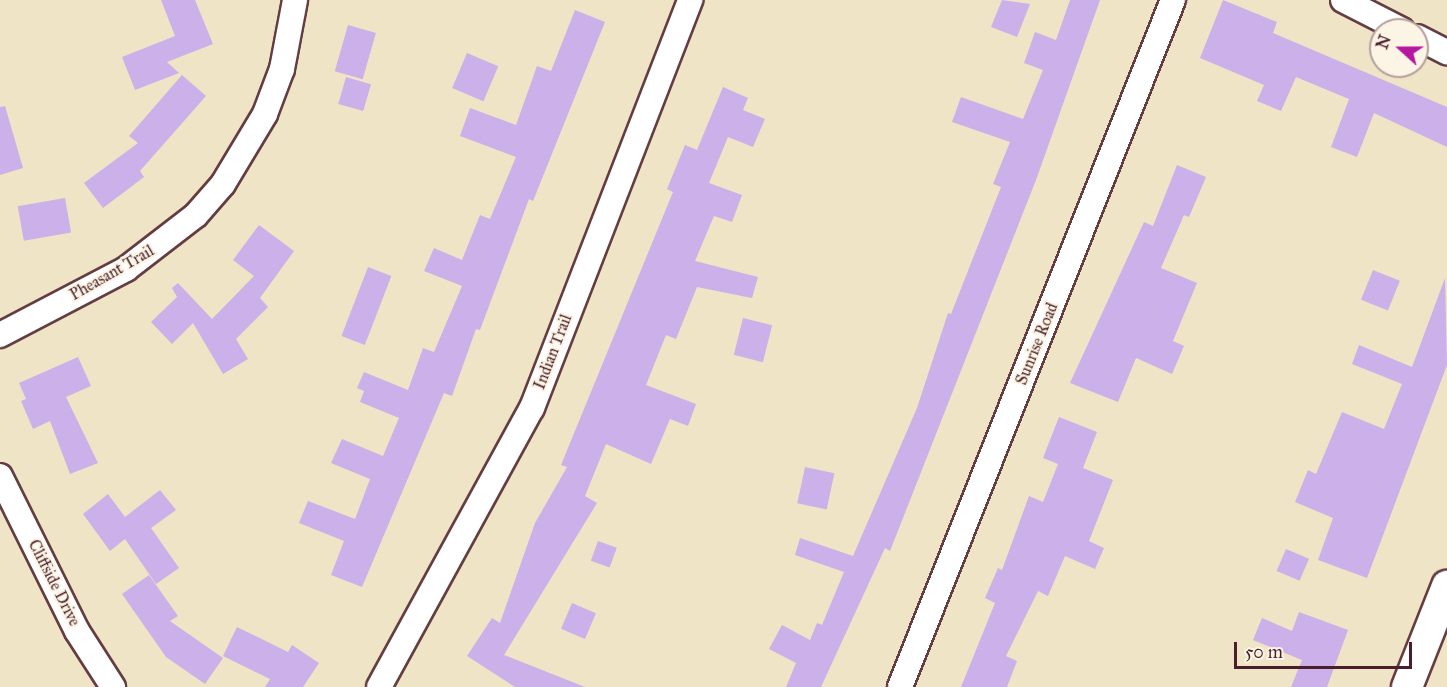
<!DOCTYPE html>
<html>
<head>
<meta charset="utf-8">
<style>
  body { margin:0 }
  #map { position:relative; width:1447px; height:687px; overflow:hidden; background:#efe4c6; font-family:"IM FELL Great Primer",serif }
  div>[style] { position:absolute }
  .building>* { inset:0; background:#cbb0e9; transform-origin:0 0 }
  .roads { filter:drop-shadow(2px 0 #633d42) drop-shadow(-2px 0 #633d42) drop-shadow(0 2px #633d42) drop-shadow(0 -2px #633d42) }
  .minor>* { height:24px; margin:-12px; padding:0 12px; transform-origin:12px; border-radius:12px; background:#fff }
  .tertiary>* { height:30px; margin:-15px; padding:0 15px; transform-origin:15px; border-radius:15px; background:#fff }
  span { translate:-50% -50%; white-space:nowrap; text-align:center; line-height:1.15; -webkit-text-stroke:4.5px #fcf5e5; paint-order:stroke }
  .street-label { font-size:16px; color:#4a1f2b }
  .north { position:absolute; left:1369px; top:18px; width:60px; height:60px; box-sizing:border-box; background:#fcf5e5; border:2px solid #b59f9b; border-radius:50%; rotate:291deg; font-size:16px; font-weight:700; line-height:24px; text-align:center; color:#4a1f2b }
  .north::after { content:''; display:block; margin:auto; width:21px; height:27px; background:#b5179e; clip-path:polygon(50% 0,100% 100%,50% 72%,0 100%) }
  .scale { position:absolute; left:1234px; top:642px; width:178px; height:27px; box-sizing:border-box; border:3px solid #4a1f2b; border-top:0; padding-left:8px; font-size:18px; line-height:21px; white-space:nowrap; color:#4a1f2b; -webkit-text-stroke:4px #fcf5e5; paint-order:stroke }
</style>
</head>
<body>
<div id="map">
  <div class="building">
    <i style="clip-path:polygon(161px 0,195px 0,213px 44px,167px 62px,179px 73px,135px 90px,122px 57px,175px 36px)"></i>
    <i style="clip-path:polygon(1002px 0,1030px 4px,1017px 37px,991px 27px)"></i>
    <i style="clip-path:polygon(1070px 0,1100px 0,1036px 180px,890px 551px,885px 548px,821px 687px,786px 687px,796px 663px,769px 649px,782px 625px,810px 640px,817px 623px,822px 625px,844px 572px,795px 555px,800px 538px,853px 556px,917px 408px,948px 313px,951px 314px,1001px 187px,993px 184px,1010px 142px,952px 122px,961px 97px,1023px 119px,1043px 70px,1024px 63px,1035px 32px,1056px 40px)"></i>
    <i style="clip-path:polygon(1223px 0,1277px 22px,1273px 33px,1447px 107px,1447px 147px,1374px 113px,1357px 157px,1331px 147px,1349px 99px,1296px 77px,1281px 111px,1257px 101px,1264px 85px,1200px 58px)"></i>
    <i style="clip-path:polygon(575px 10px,605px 22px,533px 201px,529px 199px,480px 330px,476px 329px,452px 396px,444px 393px,362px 587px,331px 575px,344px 541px,299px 523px,308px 501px,355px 519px,370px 479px,331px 463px,342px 439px,383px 456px,399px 418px,360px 402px,364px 391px,357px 388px,364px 372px,408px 390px,423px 348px,434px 352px,462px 286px,424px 271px,434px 248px,462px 260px,480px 215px,490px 219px,516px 157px,460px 136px,470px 108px,516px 125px,537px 66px,551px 71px)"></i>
    <i style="left:348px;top:25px;width:29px;height:48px;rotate:16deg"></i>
    <i style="left:467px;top:53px;width:34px;height:38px;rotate:23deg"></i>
    <i style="clip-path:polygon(182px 75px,206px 96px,140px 171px,144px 177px,103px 208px,84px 183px,138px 143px,129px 136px)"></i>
    <i style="left:346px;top:77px;width:26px;height:28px;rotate:16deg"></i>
    <i style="clip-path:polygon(723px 87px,748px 98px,743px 110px,765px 119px,753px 147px,728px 137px,709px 183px,742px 195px,732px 222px,714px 216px,695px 261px,758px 277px,752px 298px,697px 287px,676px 339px,666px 335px,646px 385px,696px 404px,688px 426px,670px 419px,651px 464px,606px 444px,585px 496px,597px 503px,504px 655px,585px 687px,515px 687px,467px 656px,492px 618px,500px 623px,535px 523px,567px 467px,561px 465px,673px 192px,667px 189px,685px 145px,697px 150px)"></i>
    <i style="clip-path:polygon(5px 106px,23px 168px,0 175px,0 107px)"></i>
    <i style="clip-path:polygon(1177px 165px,1206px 177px,1189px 217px,1184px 215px,1161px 268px,1197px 283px,1173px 341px,1184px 346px,1172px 374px,1136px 358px,1118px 402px,1070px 383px,1144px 222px,1153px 226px)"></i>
    <i style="left:65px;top:198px;width:35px;height:48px;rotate:80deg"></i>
    <i style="clip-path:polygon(259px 225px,294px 251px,260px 298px,268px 307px,236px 339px,248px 359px,223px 374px,193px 323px,172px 344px,151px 322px,177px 297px,172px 288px,178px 283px,212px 319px,254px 276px,233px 260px)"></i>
    <i style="left:368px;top:267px;width:25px;height:74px;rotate:21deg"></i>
    <i style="left:1373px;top:270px;width:29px;height:32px;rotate:22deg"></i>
    <i style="clip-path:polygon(1445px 278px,1447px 365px,1367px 578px,1318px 560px,1333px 518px,1295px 502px,1308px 470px,1316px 474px,1342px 412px,1384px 429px,1402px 384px,1352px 364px,1359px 345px,1412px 367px)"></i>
    <i style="left:743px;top:318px;width:30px;height:38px;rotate:14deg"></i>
    <i style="clip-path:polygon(78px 357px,91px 386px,66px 397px,98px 463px,70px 474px,50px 421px,33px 429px,21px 401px,26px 399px,19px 383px)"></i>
    <i style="clip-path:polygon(1059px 417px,1097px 432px,1083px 468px,1113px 480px,1089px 541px,1104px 548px,1095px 569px,1065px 556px,1048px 596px,1038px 591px,1006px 656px,1017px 661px,1007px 687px,961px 687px,995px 603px,985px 598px,998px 568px,1002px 570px,1029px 496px,1043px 502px,1058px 464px,1043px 458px)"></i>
    <i style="left:805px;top:467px;width:30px;height:37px;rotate:12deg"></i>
    <i style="clip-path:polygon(160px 490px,176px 510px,151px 528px,179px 568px,156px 584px,125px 539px,110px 551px,83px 514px,108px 494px,125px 517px)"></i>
    <i style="left:598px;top:541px;width:20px;height:21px;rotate:20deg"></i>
    <i style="left:1286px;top:549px;width:25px;height:24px;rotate:23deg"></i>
    <i style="clip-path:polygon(149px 575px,178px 616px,170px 621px,223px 658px,205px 684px,166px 657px,122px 594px)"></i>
    <i style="left:572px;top:603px;width:26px;height:28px;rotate:23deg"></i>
    <i style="clip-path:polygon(1299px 612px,1348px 630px,1327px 687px,1291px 687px,1302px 660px,1253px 640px,1262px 618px,1292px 631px)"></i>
    <i style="clip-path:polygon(237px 627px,288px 652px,292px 645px,319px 663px,303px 687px,265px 687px,270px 679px,223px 656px)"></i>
  </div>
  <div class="roads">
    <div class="minor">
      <i style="left:1343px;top:0;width:66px;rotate:27deg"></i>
      <i style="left:1417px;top:37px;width:34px;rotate:27deg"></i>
      <i style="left:0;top:335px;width:142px;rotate:-27.6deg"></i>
      <i style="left:126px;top:269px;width:88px;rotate:-37.6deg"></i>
      <i style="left:196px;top:215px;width:41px;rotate:-48.9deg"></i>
      <i style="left:223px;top:184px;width:82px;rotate:-59deg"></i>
      <i style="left:265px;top:114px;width:48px;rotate:-69.3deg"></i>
      <i style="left:282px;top:69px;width:70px;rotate:-79.3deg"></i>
      <i style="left:0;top:476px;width:173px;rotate:63.6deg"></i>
      <i style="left:77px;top:631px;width:67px;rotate:57.3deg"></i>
      <i style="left:379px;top:687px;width:318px;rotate:-61.3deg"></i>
      <i style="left:532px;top:408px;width:438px;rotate:-68.8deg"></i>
      <i style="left:900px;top:687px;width:739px;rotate:-68.33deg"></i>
    </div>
    <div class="tertiary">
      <i style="left:1407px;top:687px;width:109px;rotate:-68.4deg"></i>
    </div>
  </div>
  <div class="street-label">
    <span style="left:112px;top:273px;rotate:-30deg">Pheasant Trail</span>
    <span style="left:1037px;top:344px;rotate:-68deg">Sunrise Road</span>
    <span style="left:553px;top:352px;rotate:-69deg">Indian Trail</span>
    <span style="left:54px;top:583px;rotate:63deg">Cliffside Drive</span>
  </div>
  <div class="north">N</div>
  <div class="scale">50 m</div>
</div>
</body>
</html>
